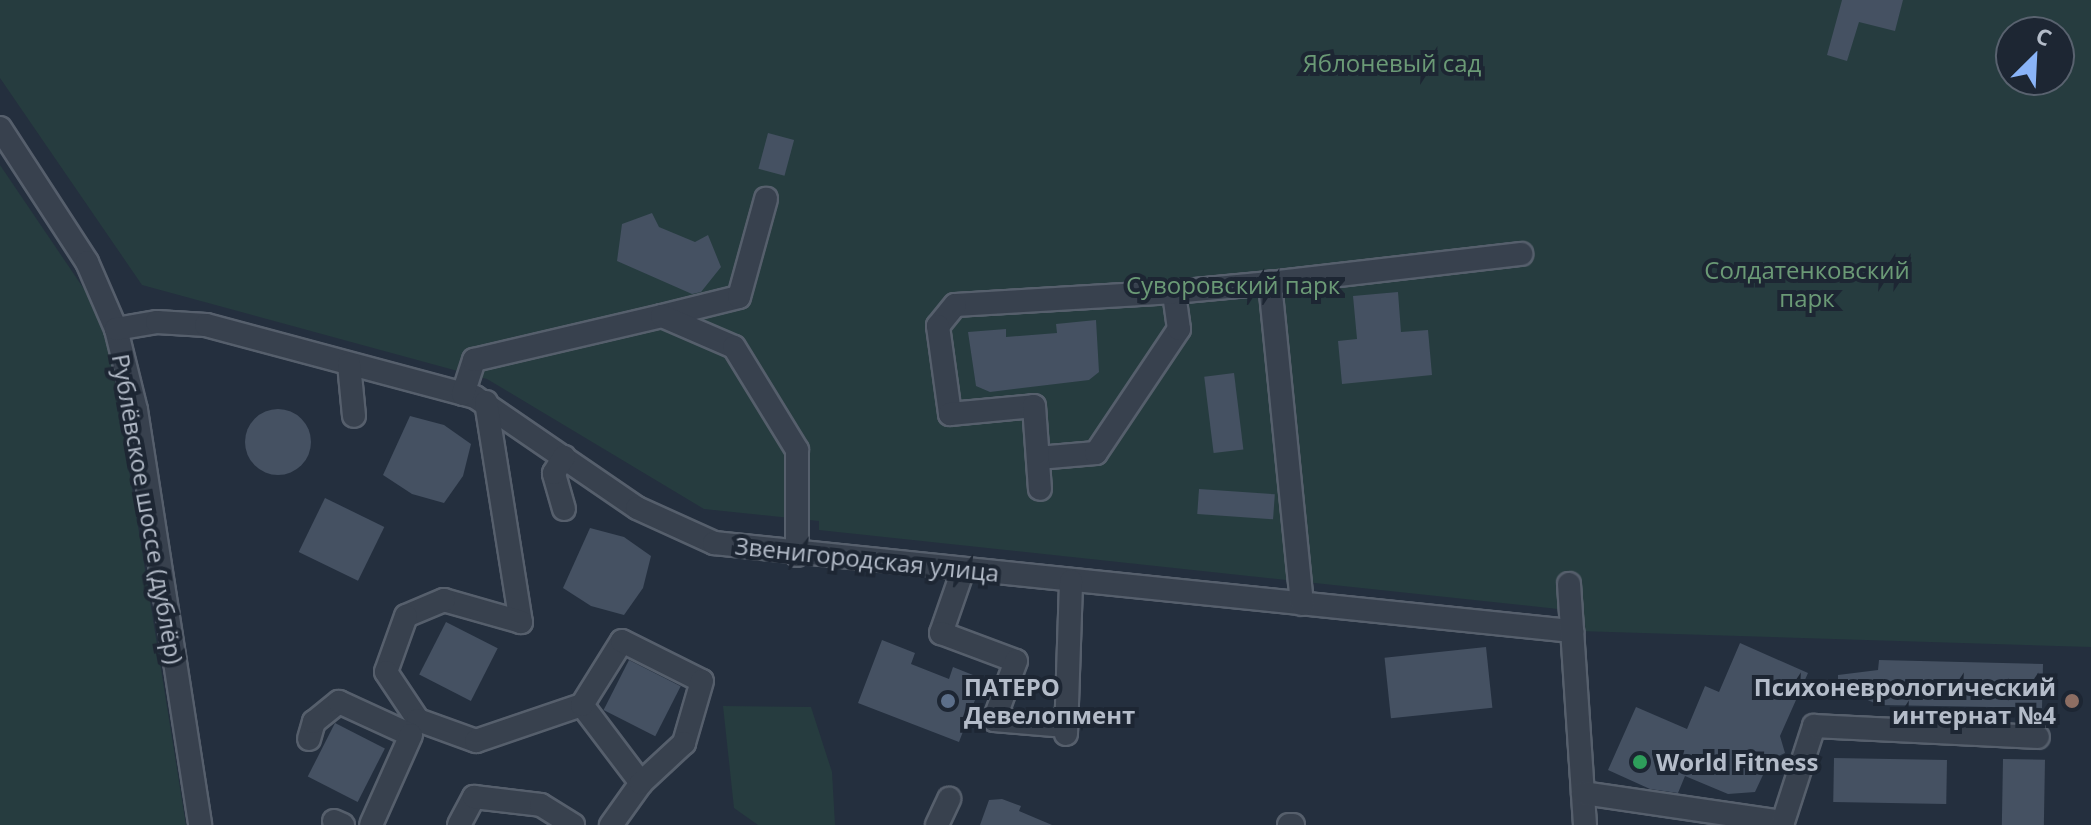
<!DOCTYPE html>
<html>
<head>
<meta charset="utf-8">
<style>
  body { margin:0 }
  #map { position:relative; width:2091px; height:825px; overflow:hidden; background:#242f3e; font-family:"Open Sans",sans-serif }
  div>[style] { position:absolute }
  .green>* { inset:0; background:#263c3f }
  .building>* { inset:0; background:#455162; transform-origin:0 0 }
  .round { border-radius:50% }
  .roads { filter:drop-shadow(2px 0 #565f6c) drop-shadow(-2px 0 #565f6c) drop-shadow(0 2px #565f6c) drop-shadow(0 -2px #565f6c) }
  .minor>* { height:22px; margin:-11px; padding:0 11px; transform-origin:11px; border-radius:11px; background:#38414e }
  .dots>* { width:22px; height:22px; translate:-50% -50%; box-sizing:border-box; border:4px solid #1d2633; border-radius:50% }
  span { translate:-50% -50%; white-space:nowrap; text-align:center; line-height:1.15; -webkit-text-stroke:8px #1d2633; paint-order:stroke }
  .park-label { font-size:24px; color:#6b9a76 }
  .street-label { font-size:24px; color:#b4bcc9 }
  .poi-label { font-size:24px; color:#b4bcc9; font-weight:700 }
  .left { translate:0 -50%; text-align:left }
  .right { translate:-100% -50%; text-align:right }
  .north { position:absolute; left:1995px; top:16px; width:80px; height:80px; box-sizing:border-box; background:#1d2633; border:2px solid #59626f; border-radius:50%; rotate:24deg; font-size:22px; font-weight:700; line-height:32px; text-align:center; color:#b4bcc9 }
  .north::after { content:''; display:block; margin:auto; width:28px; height:36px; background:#8ab4f8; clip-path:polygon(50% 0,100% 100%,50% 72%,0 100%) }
</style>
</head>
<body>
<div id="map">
  <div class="green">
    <i style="clip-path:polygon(evenodd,0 0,2091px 0,2091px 647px,1578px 631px,1558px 609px,819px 530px,819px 521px,704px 509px,487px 379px,142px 285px,0 78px,0 0,2011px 32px,2059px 32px,2059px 80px,2011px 80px,2011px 32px)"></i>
    <i style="clip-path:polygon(0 165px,105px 320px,186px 825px,0 825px)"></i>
    <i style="clip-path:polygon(723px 706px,811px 707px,832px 772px,835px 825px,758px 825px,734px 808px)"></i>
  </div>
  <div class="building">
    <i style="clip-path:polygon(1842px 0,1903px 0,1895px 31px,1859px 22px,1847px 61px,1827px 55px)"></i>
    <i style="left:768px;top:133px;width:27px;height:37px;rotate:15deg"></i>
    <i style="clip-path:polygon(652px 213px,659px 227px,695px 242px,708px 235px,721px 267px,701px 292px,692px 294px,617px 261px,622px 224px)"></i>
    <i style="clip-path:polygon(1398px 292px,1401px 332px,1428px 330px,1432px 375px,1342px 384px,1338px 341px,1357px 339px,1353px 296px)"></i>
    <i style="clip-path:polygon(1096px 320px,1099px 372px,1089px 380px,990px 392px,976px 386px,968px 332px,1006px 329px,1006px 337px,1057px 333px,1056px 324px)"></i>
    <i style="left:1234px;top:373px;width:77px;height:30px;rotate:83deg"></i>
    <i class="round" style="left:245px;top:409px;width:66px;height:66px"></i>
    <i style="clip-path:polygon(410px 416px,444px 425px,471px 444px,463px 476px,444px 503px,412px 494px,383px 475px)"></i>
    <i style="left:1199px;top:489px;width:76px;height:25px;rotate:4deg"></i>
    <i style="left:325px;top:498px;width:66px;height:60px;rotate:26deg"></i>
    <i style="clip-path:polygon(590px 528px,624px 537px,651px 556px,643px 588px,624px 615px,591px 606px,563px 588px)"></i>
    <i style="left:446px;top:622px;width:58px;height:59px;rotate:27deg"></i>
    <i style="clip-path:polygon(882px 640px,915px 653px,911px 664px,949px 679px,953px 667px,983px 679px,959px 742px,858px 703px)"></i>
    <i style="clip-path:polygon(1740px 643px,1808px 673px,1780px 736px,1785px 753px,1770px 760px,1755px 792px,1728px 794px,1685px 776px,1678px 793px,1650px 789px,1608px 770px,1636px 707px,1687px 729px,1705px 686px,1719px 692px)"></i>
    <i style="left:1486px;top:647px;width:61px;height:102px;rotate:84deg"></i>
    <i style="left:629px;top:660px;width:58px;height:56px;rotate:27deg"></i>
    <i style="clip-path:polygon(1879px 660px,2043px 664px,2042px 708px,1879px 705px,1838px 687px,1838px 675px,1878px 670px)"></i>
    <i style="left:335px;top:723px;width:56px;height:60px;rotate:27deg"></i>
    <i style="left:1834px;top:758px;width:113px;height:44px;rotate:1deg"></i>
    <i style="left:2003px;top:759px;width:42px;height:66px;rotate:1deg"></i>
    <i style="clip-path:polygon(1002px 799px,1021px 806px,1019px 811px,1052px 825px,980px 825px,989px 800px)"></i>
  </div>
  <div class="roads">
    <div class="minor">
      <i style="left:0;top:128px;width:160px;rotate:57deg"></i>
      <i style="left:87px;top:262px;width:73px;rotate:66.6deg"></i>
      <i style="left:116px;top:329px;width:83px;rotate:76.1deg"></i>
      <i style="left:136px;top:410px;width:420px;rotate:81.2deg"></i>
      <i style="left:1174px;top:292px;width:96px;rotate:-5.4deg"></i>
      <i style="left:662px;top:316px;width:79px;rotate:-13.9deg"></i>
      <i style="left:739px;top:297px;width:102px;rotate:-74.6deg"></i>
      <i style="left:116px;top:329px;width:42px;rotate:-9.7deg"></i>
      <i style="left:157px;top:322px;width:49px;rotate:3.5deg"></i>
      <i style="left:206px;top:325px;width:278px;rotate:15deg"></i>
      <i style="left:475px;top:397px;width:196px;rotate:34.4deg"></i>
      <i style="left:637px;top:508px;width:85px;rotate:24.4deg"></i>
      <i style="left:714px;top:543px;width:863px;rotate:5.86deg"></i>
      <i style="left:349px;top:364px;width:52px;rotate:84.5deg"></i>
      <i style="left:463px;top:394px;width:36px;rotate:-72deg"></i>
      <i style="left:474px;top:360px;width:193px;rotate:-13.2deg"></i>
      <i style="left:662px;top:316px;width:78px;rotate:23.3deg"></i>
      <i style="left:734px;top:347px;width:121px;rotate:58.5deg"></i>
      <i style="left:797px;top:450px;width:105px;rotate:90deg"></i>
      <i style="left:486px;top:402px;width:223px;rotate:81deg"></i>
      <i style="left:521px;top:622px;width:80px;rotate:-164.1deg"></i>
      <i style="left:444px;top:600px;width:41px;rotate:157.2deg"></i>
      <i style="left:406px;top:616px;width:59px;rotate:109.7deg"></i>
      <i style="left:386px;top:672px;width:58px;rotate:56.3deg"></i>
      <i style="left:418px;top:720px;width:62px;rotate:19.9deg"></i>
      <i style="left:476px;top:741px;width:112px;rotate:-18.8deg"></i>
      <i style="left:582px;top:705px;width:98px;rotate:52.9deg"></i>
      <i style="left:641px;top:783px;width:52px;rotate:125.5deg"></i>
      <i style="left:1038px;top:458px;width:58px;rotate:-4.9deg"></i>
      <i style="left:1096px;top:453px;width:149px;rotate:-56.2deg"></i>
      <i style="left:1179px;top:329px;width:37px;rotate:-98deg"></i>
      <i style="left:1174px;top:292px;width:219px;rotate:176.6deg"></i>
      <i style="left:955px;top:305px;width:27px;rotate:129deg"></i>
      <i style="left:938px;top:326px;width:89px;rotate:82.2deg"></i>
      <i style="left:950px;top:414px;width:84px;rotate:-5.4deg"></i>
      <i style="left:1034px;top:406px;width:83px;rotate:85.9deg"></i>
      <i style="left:564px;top:509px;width:37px;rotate:-106deg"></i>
      <i style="left:554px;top:473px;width:19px;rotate:-58deg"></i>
      <i style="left:963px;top:570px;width:67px;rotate:109.2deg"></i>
      <i style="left:941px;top:633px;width:80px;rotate:20.5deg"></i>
      <i style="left:1016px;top:661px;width:63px;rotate:110.4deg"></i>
      <i style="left:994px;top:720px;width:72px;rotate:4.8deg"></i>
      <i style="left:1569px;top:584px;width:242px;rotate:86.2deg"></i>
      <i style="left:1302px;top:604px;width:323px;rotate:-95.7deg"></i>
      <i style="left:1270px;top:283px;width:253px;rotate:-6.6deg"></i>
      <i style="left:582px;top:705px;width:75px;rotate:-58deg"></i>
      <i style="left:622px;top:641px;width:89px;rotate:26.6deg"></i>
      <i style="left:702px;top:681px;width:65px;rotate:106.2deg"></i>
      <i style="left:684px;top:743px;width:59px;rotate:137.1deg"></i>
      <i style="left:1066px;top:734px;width:153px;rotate:-88.1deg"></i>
      <i style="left:309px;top:739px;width:18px;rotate:-74deg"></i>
      <i style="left:314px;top:722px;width:32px;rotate:-39deg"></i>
      <i style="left:339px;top:702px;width:79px;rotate:24.6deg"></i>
      <i style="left:411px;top:735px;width:98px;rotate:114deg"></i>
      <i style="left:1583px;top:793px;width:202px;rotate:8.3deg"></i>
      <i style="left:1783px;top:822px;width:101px;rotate:-72.1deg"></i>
      <i style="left:1814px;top:726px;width:224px;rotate:2.8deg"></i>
      <i style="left:334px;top:821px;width:10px;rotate:24deg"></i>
      <i style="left:459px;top:825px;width:32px;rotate:-62deg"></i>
      <i style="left:474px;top:797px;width:67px;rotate:6.8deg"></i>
      <i style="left:541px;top:805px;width:38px;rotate:32deg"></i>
      <i style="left:937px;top:825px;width:29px;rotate:-65deg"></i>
      <i style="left:1289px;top:825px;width:4px"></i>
    </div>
  </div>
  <div class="dots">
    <i style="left:948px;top:701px;background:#5c6f8a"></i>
    <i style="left:2072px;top:701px;background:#8d6e63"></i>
    <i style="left:1640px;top:762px;background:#2e9e5b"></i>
  </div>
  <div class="park-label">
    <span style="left:1392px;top:63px">Яблоневый сад</span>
    <span style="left:1807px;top:284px">Солдатенковский<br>парк</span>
    <span style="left:1233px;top:285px">Суворовский парк</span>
  </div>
  <div class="street-label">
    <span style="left:148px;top:509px;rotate:80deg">Рублёвское шоссе (дублёр)</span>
    <span style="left:867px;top:559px;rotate:6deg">Звенигородская улица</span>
  </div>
  <div class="poi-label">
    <span class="left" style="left:964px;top:701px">ПАТЕРО<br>Девелопмент</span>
    <span class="right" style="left:2056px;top:701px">Психоневрологический<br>интернат №4</span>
    <span class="left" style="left:1656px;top:762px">World Fitness</span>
  </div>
  <div class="north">С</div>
</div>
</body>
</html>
